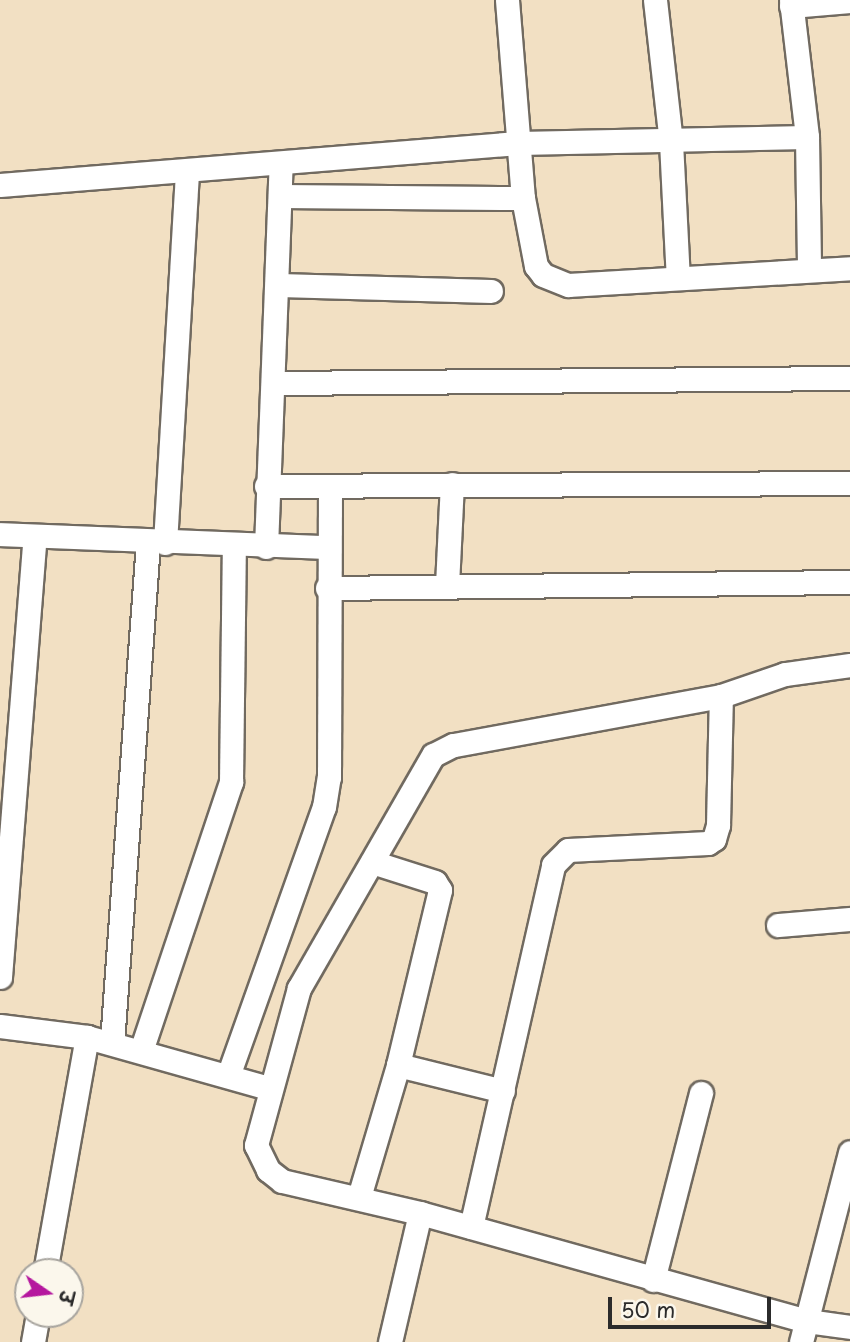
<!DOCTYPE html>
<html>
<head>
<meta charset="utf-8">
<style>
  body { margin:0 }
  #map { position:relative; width:850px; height:1342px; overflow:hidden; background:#f2e0c3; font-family:"Playpen Sans","Playpen Sans Deva",sans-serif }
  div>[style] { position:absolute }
  .roads { filter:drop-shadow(2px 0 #716a60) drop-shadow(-2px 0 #716a60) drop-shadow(0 2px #716a60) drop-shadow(0 -2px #716a60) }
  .minor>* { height:23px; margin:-11.5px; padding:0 11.5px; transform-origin:11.5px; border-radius:11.5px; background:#fff }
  span { translate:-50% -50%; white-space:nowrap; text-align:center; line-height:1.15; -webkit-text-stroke:7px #fbf7ec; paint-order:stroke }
  .north { position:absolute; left:14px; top:1258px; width:70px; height:70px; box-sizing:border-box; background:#fbf7ec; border:2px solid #a8a59f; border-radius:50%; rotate:104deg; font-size:19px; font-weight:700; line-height:28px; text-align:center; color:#2b2b2b }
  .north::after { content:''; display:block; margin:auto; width:24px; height:32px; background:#b5179e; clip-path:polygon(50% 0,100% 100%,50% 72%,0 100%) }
  .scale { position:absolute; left:608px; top:1297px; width:163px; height:32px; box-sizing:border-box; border:4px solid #2b2b2b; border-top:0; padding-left:9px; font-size:21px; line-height:24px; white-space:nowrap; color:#2b2b2b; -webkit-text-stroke:5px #fbf7ec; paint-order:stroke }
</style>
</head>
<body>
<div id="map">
  <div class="roads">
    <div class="minor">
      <i style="left:507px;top:0;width:199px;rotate:85.4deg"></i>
      <i style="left:523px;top:198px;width:69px;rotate:79.2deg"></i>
      <i style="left:536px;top:266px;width:11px;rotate:52deg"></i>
      <i style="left:543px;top:275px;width:27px;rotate:22deg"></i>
      <i style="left:568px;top:285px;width:283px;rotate:-3.4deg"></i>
      <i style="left:655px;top:0;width:143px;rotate:83.6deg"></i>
      <i style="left:671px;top:142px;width:136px;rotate:87.1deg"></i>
      <i style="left:791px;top:0;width:138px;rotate:83.3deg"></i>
      <i style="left:807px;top:137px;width:133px;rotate:89.1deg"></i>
      <i style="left:791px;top:6px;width:59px;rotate:-4.8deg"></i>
      <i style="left:0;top:185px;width:520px;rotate:-4.64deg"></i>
      <i style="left:518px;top:143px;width:289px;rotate:-1.2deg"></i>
      <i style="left:280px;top:196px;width:243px;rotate:0.5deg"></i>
      <i style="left:279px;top:285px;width:212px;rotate:1.6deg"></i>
      <i style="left:275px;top:383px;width:575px;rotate:-0.5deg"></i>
      <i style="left:266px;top:486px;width:584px;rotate:-0.29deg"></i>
      <i style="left:0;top:534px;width:328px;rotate:2.3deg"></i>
      <i style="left:165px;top:543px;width:371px;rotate:-86.6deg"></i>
      <i style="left:266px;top:547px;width:383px;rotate:-87.8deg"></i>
      <i style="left:447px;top:585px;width:101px;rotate:-87.2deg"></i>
      <i style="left:327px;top:588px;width:523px;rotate:-0.66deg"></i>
      <i style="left:850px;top:665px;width:66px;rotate:172.1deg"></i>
      <i style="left:785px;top:674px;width:68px;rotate:161deg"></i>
      <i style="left:721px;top:696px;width:272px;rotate:169.6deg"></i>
      <i style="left:453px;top:745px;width:22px;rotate:153deg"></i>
      <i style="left:433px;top:755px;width:269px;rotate:119.9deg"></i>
      <i style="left:299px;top:988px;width:163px;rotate:105.3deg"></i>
      <i style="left:256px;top:1145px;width:28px;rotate:64deg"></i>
      <i style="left:268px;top:1170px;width:18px;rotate:38deg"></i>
      <i style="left:282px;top:1181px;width:142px;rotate:13.1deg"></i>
      <i style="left:420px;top:1213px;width:402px;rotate:15.6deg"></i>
      <i style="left:807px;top:1321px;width:43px;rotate:7.9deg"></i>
      <i style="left:778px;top:925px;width:72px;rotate:-4.8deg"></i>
      <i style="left:0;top:977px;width:442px;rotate:-85.5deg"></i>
      <i style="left:0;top:1026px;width:88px;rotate:7.2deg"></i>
      <i style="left:87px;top:1037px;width:188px;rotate:15.7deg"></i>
      <i style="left:112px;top:1043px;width:502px;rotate:-85.89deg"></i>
      <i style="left:141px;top:1051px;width:284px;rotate:-71.5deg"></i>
      <i style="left:231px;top:782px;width:236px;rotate:-89.3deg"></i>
      <i style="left:398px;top:1065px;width:108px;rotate:13.9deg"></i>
      <i style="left:228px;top:1076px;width:286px;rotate:-70.4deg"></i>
      <i style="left:324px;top:807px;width:30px;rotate:-81deg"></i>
      <i style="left:329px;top:777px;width:290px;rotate:-89.8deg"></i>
      <i style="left:359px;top:1197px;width:138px;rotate:-73.5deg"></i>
      <i style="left:398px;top:1065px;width:180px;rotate:-76.5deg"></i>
      <i style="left:440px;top:890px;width:9px;rotate:-122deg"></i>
      <i style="left:435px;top:882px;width:66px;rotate:-162.4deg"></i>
      <i style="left:471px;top:1227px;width:371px;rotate:-77.2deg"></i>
      <i style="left:553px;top:865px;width:21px;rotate:-45deg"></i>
      <i style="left:568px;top:850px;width:140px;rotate:-2.9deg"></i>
      <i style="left:708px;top:843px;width:7px;rotate:-34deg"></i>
      <i style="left:714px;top:839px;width:15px;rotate:-74deg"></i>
      <i style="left:718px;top:825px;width:129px;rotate:-88.7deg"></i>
      <i style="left:45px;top:1272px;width:239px;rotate:-79.9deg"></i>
      <i style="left:653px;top:1280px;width:193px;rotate:-75.6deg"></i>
      <i style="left:33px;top:1342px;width:28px;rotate:-80deg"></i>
      <i style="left:390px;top:1342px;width:132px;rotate:-76.9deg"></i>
      <i style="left:801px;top:1342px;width:196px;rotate:-75.5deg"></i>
    </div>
  </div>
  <div class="north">उ</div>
  <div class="scale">50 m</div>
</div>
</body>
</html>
